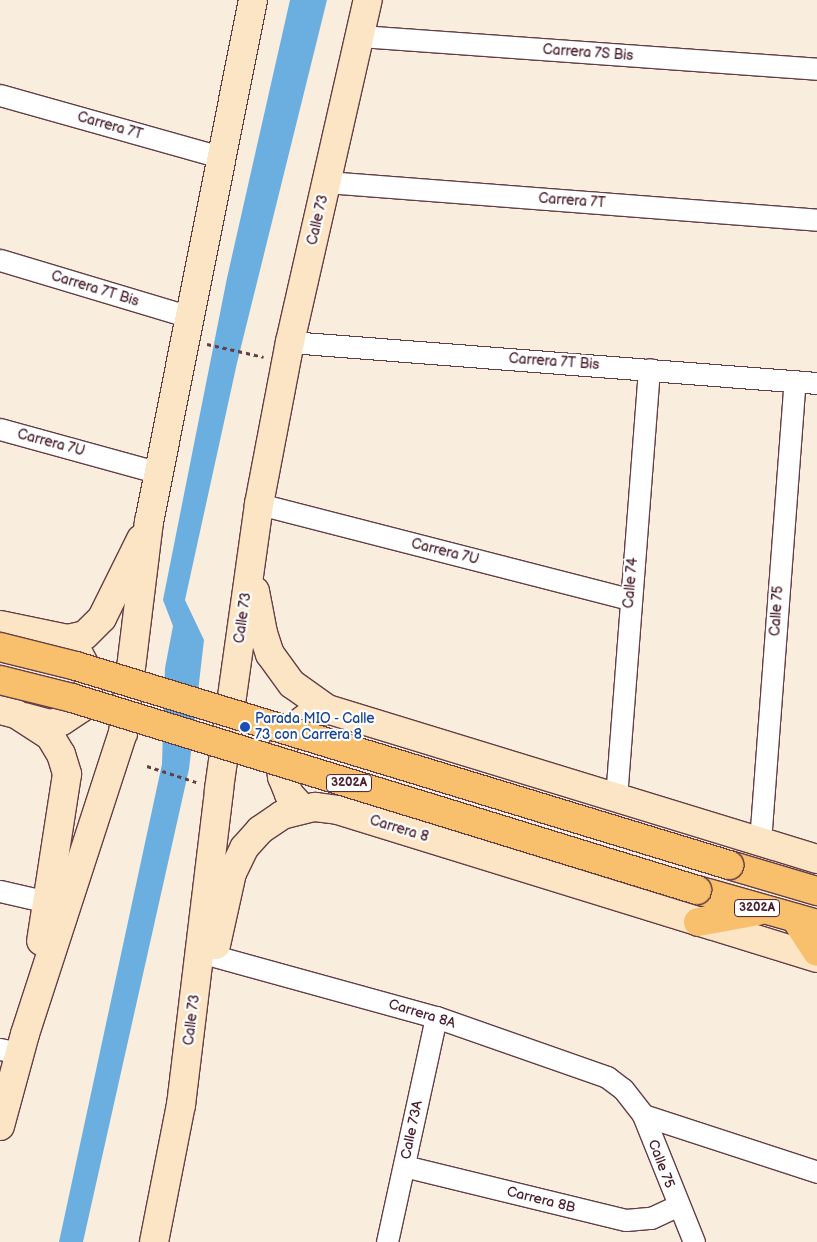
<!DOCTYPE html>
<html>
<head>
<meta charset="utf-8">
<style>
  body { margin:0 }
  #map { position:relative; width:817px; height:1242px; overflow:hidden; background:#f9edde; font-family:"Balsamiq Sans",sans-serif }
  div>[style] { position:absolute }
  .water>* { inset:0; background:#6baee0 }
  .path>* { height:3px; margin-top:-1.5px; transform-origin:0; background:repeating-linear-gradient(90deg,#643e46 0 4px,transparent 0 8px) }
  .roads { filter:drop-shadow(1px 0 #643e46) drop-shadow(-1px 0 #643e46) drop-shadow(0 1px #643e46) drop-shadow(0 -1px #643e46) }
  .street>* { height:21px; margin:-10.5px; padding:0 10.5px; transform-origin:10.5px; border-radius:10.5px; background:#fff }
  .secondary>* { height:28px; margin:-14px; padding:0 14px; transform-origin:14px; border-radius:14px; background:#fce5c4 }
  .primary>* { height:28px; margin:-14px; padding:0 14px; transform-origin:14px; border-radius:14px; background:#f8bf6c }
  .bridges { filter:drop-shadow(1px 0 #643e46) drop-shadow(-1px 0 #643e46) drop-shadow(0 1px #643e46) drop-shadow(0 -1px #643e46) }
  .primary-bridge>* { height:28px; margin:-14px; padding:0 14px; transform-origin:14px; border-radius:14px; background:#f8bf6c }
  .dots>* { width:14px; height:14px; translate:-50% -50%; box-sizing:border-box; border:2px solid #fff; border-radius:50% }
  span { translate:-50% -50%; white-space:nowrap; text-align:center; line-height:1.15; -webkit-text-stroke:4.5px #fff; paint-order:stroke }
  .shield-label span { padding:1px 4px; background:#fff; border:1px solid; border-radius:4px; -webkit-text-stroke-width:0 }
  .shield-label { font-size:12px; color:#4a1f2b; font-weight:700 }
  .street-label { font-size:14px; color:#4a1f2b }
  .transit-label { font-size:14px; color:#164399 }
  .left { translate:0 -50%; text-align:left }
</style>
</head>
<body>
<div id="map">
  <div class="water">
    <i style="clip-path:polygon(290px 0,327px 0,237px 363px,185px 600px,204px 640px,189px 769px,83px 1242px,59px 1242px,162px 764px,165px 668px,173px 626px,163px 600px,227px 278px)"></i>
  </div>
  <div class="path">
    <i style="left:207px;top:344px;width:58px;rotate:12.8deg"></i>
    <i style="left:147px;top:766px;width:52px;rotate:18.1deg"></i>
  </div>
  <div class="roads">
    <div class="street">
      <i style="left:360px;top:36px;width:458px;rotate:4.1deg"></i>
      <i style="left:0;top:95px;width:230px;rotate:15.7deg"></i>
      <i style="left:327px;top:182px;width:491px;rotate:4.4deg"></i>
      <i style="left:0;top:260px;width:198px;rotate:16.7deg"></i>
      <i style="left:290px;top:342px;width:529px;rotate:4.45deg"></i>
      <i style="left:0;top:429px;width:166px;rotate:15.4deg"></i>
      <i style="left:259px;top:504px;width:383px;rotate:14.4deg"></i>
      <i style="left:616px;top:798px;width:430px;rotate:-85.6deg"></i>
      <i style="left:760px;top:842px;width:462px;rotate:-85.7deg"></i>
      <i style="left:0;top:891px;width:49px;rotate:12.9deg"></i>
      <i style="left:214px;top:956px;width:230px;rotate:15.4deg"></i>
      <i style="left:436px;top:1017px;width:181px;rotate:19.3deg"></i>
      <i style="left:607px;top:1077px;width:20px;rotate:37deg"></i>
      <i style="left:623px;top:1089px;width:33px;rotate:52deg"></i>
      <i style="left:643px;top:1115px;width:137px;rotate:68.1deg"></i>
      <i style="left:0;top:1049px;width:19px;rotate:12deg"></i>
      <i style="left:643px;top:1115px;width:183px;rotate:18.1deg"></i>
      <i style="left:404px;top:1166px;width:228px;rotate:13.7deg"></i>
      <i style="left:626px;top:1220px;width:25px;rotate:-5deg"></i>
      <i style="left:651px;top:1218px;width:29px;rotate:-25deg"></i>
      <i style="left:387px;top:1242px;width:230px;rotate:-77.7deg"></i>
    </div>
    <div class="secondary">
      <i style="left:255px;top:591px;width:43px;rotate:79.2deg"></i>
      <i style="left:263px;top:633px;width:22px;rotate:72deg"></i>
      <i style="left:270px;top:654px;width:37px;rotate:54deg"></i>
      <i style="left:292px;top:684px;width:43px;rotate:35.5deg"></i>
      <i style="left:327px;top:709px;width:512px;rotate:17.02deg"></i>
      <i style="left:0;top:625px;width:69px;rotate:11.6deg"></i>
      <i style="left:68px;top:639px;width:17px;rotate:-13deg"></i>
      <i style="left:85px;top:635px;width:24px;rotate:-45deg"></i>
      <i style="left:102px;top:618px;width:88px;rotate:-63.7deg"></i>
      <i style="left:0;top:710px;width:16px;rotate:14deg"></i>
      <i style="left:16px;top:714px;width:40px;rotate:32.9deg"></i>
      <i style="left:50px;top:736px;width:21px;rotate:59deg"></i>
      <i style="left:61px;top:754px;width:21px;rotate:73deg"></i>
      <i style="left:67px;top:774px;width:169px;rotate:98.8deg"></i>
      <i style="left:24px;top:717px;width:27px;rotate:15deg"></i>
      <i style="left:50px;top:724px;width:12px;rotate:-14deg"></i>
      <i style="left:62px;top:721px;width:23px;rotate:-34deg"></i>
      <i style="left:81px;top:708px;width:12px;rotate:-59deg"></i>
      <i style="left:87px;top:698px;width:23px;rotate:-83deg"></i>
      <i style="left:90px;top:675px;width:27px;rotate:-118deg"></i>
      <i style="left:302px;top:808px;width:19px;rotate:-133deg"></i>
      <i style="left:289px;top:794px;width:18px;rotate:-112deg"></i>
      <i style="left:282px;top:777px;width:18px;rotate:-96deg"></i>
      <i style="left:280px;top:759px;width:19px;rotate:-74deg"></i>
      <i style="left:285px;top:741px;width:18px;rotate:-56deg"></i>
      <i style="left:295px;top:726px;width:19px;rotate:-36deg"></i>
      <i style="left:310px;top:715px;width:18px;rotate:-19deg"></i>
      <i style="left:216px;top:945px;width:74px;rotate:-77.5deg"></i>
      <i style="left:232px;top:873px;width:28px;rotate:-64deg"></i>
      <i style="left:244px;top:848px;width:24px;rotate:-48deg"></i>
      <i style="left:260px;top:830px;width:27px;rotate:-34deg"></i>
      <i style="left:282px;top:815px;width:34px;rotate:-14deg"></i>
      <i style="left:315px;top:807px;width:23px;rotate:7deg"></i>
      <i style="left:338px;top:810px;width:501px;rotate:17.17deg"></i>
      <i style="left:0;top:1126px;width:95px;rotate:-74.8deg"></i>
      <i style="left:25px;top:1034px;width:317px;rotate:-72deg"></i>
      <i style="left:123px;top:733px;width:213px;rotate:-83deg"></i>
      <i style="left:149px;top:522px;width:532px;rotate:-78.73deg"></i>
      <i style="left:154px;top:1242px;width:140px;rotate:-78.9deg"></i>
      <i style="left:181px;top:1105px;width:318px;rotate:-83.1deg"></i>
      <i style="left:219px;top:789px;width:288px;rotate:-82deg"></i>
      <i style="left:259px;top:504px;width:165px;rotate:-79.2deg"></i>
      <i style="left:290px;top:342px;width:351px;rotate:-77.2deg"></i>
    </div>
    <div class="primary">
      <i style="left:729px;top:865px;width:92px;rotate:16.5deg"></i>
      <i style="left:697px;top:890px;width:125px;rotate:15.8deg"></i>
      <i style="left:795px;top:918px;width:40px;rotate:57.1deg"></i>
      <i style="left:698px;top:922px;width:61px;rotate:-10.4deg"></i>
    </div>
  </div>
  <div class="bridges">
    <div class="primary-bridge">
      <i style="left:0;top:647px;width:78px;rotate:14deg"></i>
      <i style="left:76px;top:666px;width:683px;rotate:16.95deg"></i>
      <i style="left:0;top:680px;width:74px;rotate:14deg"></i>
      <i style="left:72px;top:698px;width:654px;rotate:17.08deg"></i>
    </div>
  </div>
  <div class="dots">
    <i style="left:245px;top:727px;background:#1a4fb4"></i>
  </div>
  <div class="shield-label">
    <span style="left:349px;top:783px">3202A</span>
    <span style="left:757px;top:908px">3202A</span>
  </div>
  <div class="street-label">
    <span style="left:588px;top:53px;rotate:4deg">Carrera 7S Bis</span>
    <span style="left:110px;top:126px;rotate:16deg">Carrera 7T</span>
    <span style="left:572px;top:201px;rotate:4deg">Carrera 7T</span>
    <span style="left:318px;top:220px;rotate:-77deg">Calle 73</span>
    <span style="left:95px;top:289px;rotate:17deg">Carrera 7T Bis</span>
    <span style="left:554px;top:362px;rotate:4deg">Carrera 7T Bis</span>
    <span style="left:51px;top:443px;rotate:15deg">Carrera 7U</span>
    <span style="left:445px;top:552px;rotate:14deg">Carrera 7U</span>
    <span style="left:631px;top:583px;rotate:-85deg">Calle 74</span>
    <span style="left:777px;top:611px;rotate:-86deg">Calle 75</span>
    <span style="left:243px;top:618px;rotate:-82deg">Calle 73</span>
    <span style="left:399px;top:829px;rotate:17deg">Carrera 8</span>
    <span style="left:422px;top:1014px;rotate:17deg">Carrera 8A</span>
    <span style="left:192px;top:1020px;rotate:-83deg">Calle 73</span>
    <span style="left:412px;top:1130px;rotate:-78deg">Calle 73A</span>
    <span style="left:661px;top:1164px;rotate:69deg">Calle 75</span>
    <span style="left:541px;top:1200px;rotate:14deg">Carrera 8B</span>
  </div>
  <div class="transit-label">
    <span class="left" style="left:255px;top:727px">Parada MIO - Calle<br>73 con Carrera 8</span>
  </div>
</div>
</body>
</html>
